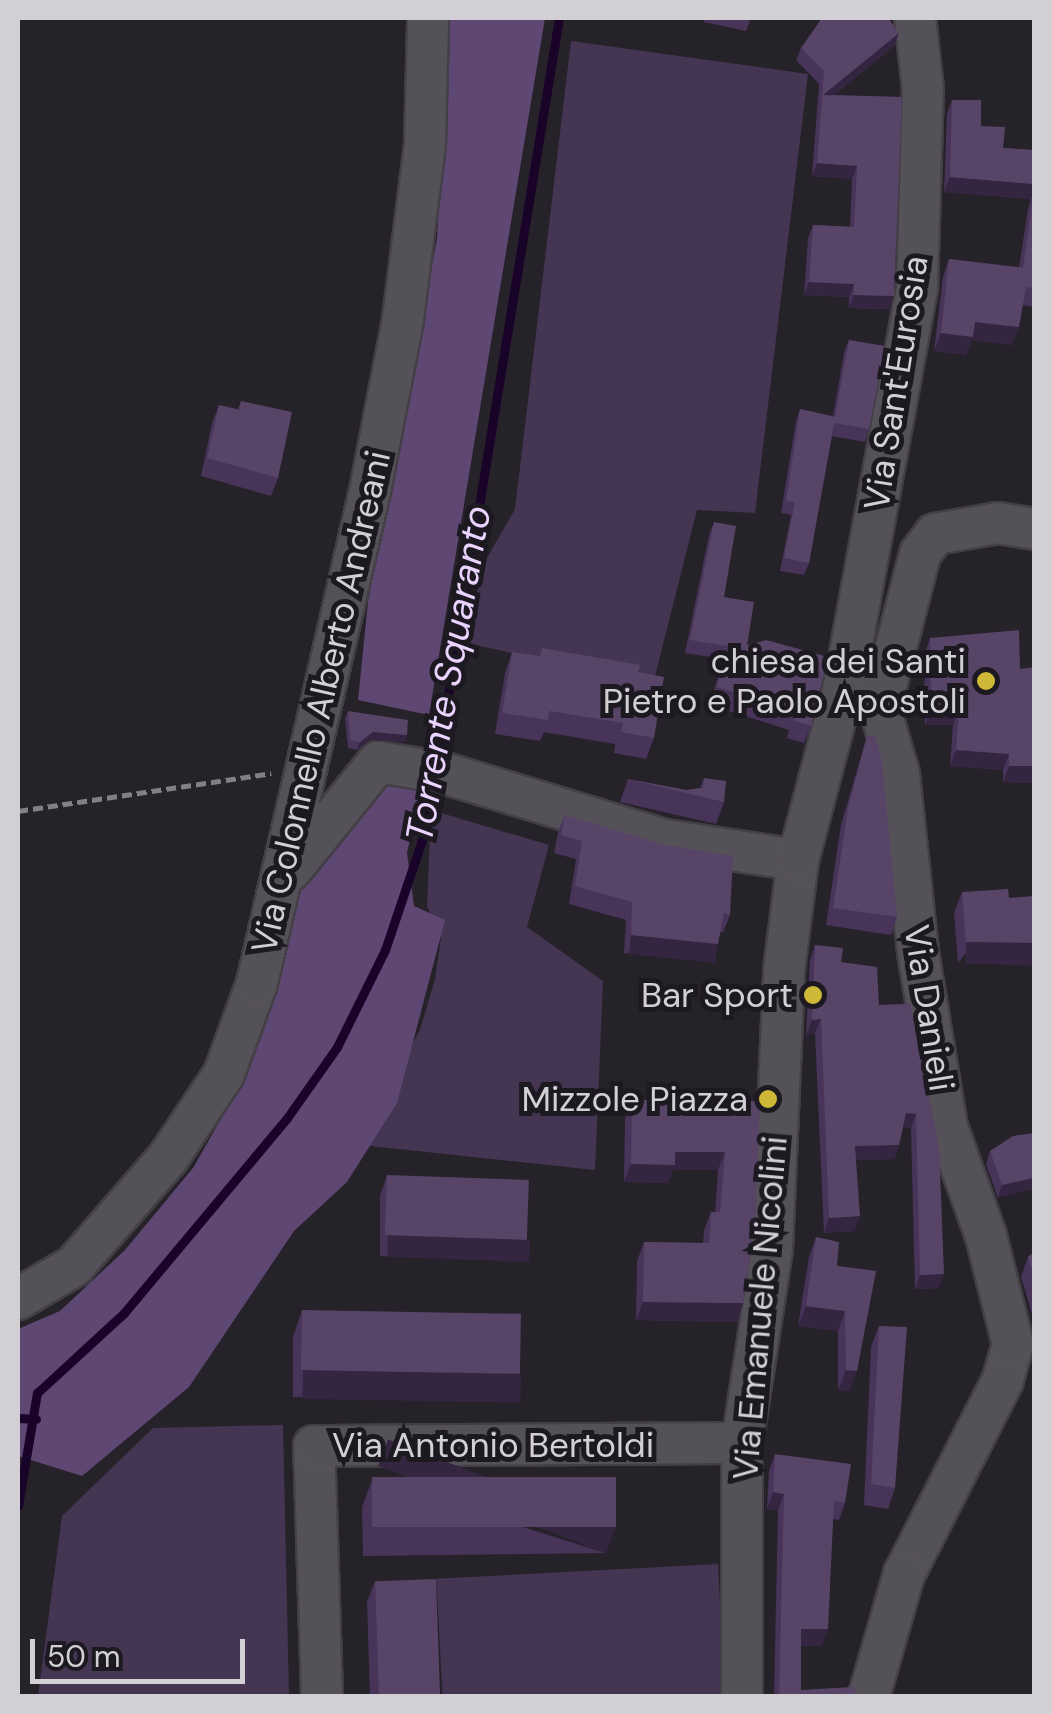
<!DOCTYPE html>
<html>
<head>
<meta charset="utf-8">
<style>
  body { margin:0 }
  #map { position:relative; width:1052px; height:1714px; overflow:hidden; background:#262229; font-family:"DM Sans",sans-serif }
  div>[style] { position:absolute }
  .green>* { inset:0; background:#443552; transform-origin:0 0 }
  .forest>* { inset:0; background:#5f4773 }
  .stream>* { height:9px; margin:-4.5px; padding:0 4.5px; transform-origin:4.5px; border-radius:4.5px; background:#1a0329 }
  .path>* { height:5px; margin-top:-2.5px; transform-origin:0; background:repeating-linear-gradient(90deg,#827f85 0 10px,transparent 0 15px) }
  .roads { filter:drop-shadow(2px 0 #423f45) drop-shadow(-2px 0 #423f45) drop-shadow(0 2px #423f45) drop-shadow(0 -2px #423f45) }
  .minor>* { height:40px; margin:-20px; padding:0 20px; transform-origin:20px; border-radius:20px; background:#555159 }
  .wall>* { inset:0; background:#483359 }
  .shaded-wall>* { inset:0; background:#342540; transform-origin:0 0 }
  .building>* { inset:0; background:#574467; transform-origin:0 0 }
  .dots>* { width:28px; height:28px; translate:-50% -50%; box-sizing:border-box; border:5px solid #1c1920; border-radius:50% }
  span { translate:-50% -50%; white-space:nowrap; text-align:center; line-height:1.15; -webkit-text-stroke:10px #1c1920; paint-order:stroke }
  .street-label { font-size:35px; color:#d2d0d5 }
  .poi-label { font-size:35px; color:#d2d0d5 }
  .right { translate:-100% -50%; text-align:right }
  .water-label { font-size:38px; color:#ead3ff; font-style:italic }
  .frame { position:absolute; inset:0; border:20px solid #d2d0d5; pointer-events:none }
  .scale { position:absolute; left:30px; top:1639px; width:215px; height:45px; box-sizing:border-box; border:5px solid #d2d0d5; border-top:0; padding-left:12px; font-size:30px; line-height:35px; white-space:nowrap; color:#d2d0d5; -webkit-text-stroke:8px #1c1920; paint-order:stroke }
</style>
</head>
<body>
<div id="map">
  <div class="green">
    <i style="clip-path:polygon(571px 41px,808px 74px,755px 513px,697px 510px,653px 684px,462px 642px,487px 558px,515px 509px)"></i>
    <i style="clip-path:polygon(431px 810px,549px 845px,527px 927px,603px 981px,595px 1170px,334px 1142px,376px 1107px,420px 1030px,435px 979px,441px 938px,427px 906px)"></i>
    <i style="clip-path:polygon(283px 1425px,289px 1696px,38px 1696px,62px 1516px,153px 1428px)"></i>
    <i style="left:718px;top:1564px;width:132px;height:282px;rotate:87deg"></i>
  </div>
  <div class="forest">
    <i style="clip-path:polygon(448px 18px,545px 18px,429px 715px,358px 700px,368px 602px,437px 239px)"></i>
    <i style="clip-path:polygon(384px 773px,423px 782px,407px 853px,414px 906px,445px 920px,397px 1103px,347px 1182px,294px 1231px,189px 1387px,82px 1476px,18px 1456px,18px 1329px,60px 1311px,125px 1250px,193px 1168px,238px 1089px,271px 1005px,299px 874px)"></i>
  </div>
  <div class="stream">
    <i style="left:437px;top:762px;width:754px;rotate:-80.69deg"></i>
    <i style="left:18px;top:1418px;width:18px;rotate:3deg"></i>
    <i style="left:18px;top:1506px;width:115px;rotate:-80.5deg"></i>
    <i style="left:37px;top:1393px;width:118px;rotate:-42.6deg"></i>
    <i style="left:124px;top:1313px;width:254px;rotate:-50.1deg"></i>
    <i style="left:287px;top:1118px;width:87px;rotate:-54.8deg"></i>
    <i style="left:337px;top:1047px;width:108px;rotate:-63.7deg"></i>
    <i style="left:385px;top:950px;width:135px;rotate:-71.4deg"></i>
    <i style="left:428px;top:822px;width:40px;rotate:-81.5deg"></i>
  </div>
  <div class="path">
    <i style="left:18px;top:811px;width:256px;rotate:-8.5deg"></i>
  </div>
  <div class="roads">
    <div class="minor">
      <i style="left:844px;top:686px;width:43px;rotate:32.6deg"></i>
      <i style="left:880px;top:709px;width:68px;rotate:73.7deg"></i>
      <i style="left:899px;top:774px;width:179px;rotate:83.9deg"></i>
      <i style="left:918px;top:952px;width:177px;rotate:80.6deg"></i>
      <i style="left:947px;top:1127px;width:116px;rotate:70.3deg"></i>
      <i style="left:986px;top:1236px;width:111px;rotate:76deg"></i>
      <i style="left:1013px;top:1344px;width:37px;rotate:106deg"></i>
      <i style="left:1003px;top:1380px;width:218px;rotate:117deg"></i>
      <i style="left:904px;top:1574px;width:127px;rotate:106deg"></i>
      <i style="left:880px;top:709px;width:160px;rotate:-75.5deg"></i>
      <i style="left:920px;top:554px;width:25px;rotate:-53deg"></i>
      <i style="left:935px;top:534px;width:64px;rotate:-9.9deg"></i>
      <i style="left:998px;top:523px;width:36px;rotate:9deg"></i>
      <i style="left:291px;top:870px;width:139px;rotate:-51.1deg"></i>
      <i style="left:378px;top:762px;width:67px;rotate:9.5deg"></i>
      <i style="left:444px;top:773px;width:231px;rotate:16.9deg"></i>
      <i style="left:665px;top:840px;width:134px;rotate:8.6deg"></i>
      <i style="left:18px;top:1299px;width:65px;rotate:-30.5deg"></i>
      <i style="left:74px;top:1266px;width:143px;rotate:-49deg"></i>
      <i style="left:168px;top:1158px;width:101px;rotate:-56.3deg"></i>
      <i style="left:224px;top:1074px;width:97px;rotate:-70.1deg"></i>
      <i style="left:257px;top:983px;width:505px;rotate:-77.06deg"></i>
      <i style="left:370px;top:491px;width:175px;rotate:-79.1deg"></i>
      <i style="left:403px;top:319px;width:175px;rotate:-82.8deg"></i>
      <i style="left:425px;top:145px;width:127px;rotate:-88.6deg"></i>
      <i style="left:322px;top:1696px;width:250px;rotate:-91.8deg"></i>
      <i style="left:314px;top:1446px;width:428px;rotate:-0.4deg"></i>
      <i style="left:742px;top:1696px;width:253px;rotate:-90deg"></i>
      <i style="left:742px;top:1443px;width:196px;rotate:-81.2deg"></i>
      <i style="left:772px;top:1249px;width:279px;rotate:-87.5deg"></i>
      <i style="left:784px;top:970px;width:111px;rotate:-82.7deg"></i>
      <i style="left:798px;top:860px;width:180px;rotate:-75.2deg"></i>
      <i style="left:844px;top:686px;width:404px;rotate:-79.6deg"></i>
      <i style="left:917px;top:289px;width:200px;rotate:-88.3deg"></i>
      <i style="left:923px;top:89px;width:71px;rotate:-96.4deg"></i>
    </div>
  </div>
  <div class="wall">
    <i style="clip-path:polygon(705px 18px,751px 18px,746px 31px,704px 22px)"></i>
    <i style="clip-path:polygon(899px 33px,894px 46px,834px 95px,902px 97px,889px 309px,849px 308px,849px 297px,804px 295px,808px 238px,813px 225px,850px 227px,852px 179px,812px 176px,819px 84px,796px 60px,801px 48px)"></i>
    <i style="clip-path:polygon(952px 100px,1003px 148px,1034px 150px,1034px 307px,1023px 305px,1012px 345px,972px 340px,966px 355px,934px 351px,943px 277px,949px 259px,1019px 267px,1028px 209px,1031px 199px,944px 192px,947px 114px)"></i>
    <i style="clip-path:polygon(849px 340px,869px 429px,865px 442px,832px 436px,809px 563px,804px 575px,780px 571px,791px 515px,781px 513px,796px 421px,800px 409px,833px 416px,844px 353px)"></i>
    <i style="clip-path:polygon(241px 401px,278px 478px,271px 496px,201px 476px,212px 423px,219px 405px,238px 409px)"></i>
    <i style="clip-path:polygon(714px 522px,724px 597px,747px 646px,811px 726px,804px 743px,787px 738px,789px 730px,710px 705px,723px 659px,685px 653px,709px 535px)"></i>
    <i style="clip-path:polygon(930px 638px,1020px 669px,1034px 783px,1003px 782px,1003px 770px,950px 766px,953px 725px,925px 725px,924px 655px)"></i>
    <i style="clip-path:polygon(542px 648px,638px 672px,654px 738px,646px 759px,614px 753px,615px 744px,544px 732px,540px 741px,495px 734px,505px 673px,512px 652px,539px 656px)"></i>
    <i style="clip-path:polygon(348px 711px,407px 735px,405px 742px,370px 740px,357px 750px,348px 748px,345px 718px)"></i>
    <i style="clip-path:polygon(867px 736px,897px 917px,891px 935px,826px 925px,841px 825px)"></i>
    <i style="clip-path:polygon(704px 778px,724px 802px,716px 824px,620px 802px,628px 779px,686px 790px,700px 788px)"></i>
    <i style="clip-path:polygon(565px 815px,730px 915px,723px 932px,720px 932px,711px 962px,624px 953px,626px 920px,569px 904px,576px 859px,554px 853px,558px 832px)"></i>
    <i style="clip-path:polygon(962px 892px,1009px 898px,958px 963px,954px 913px)"></i>
    <i style="clip-path:polygon(815px 945px,841px 962px,879px 1005px,910px 1004px,939px 1288px,915px 1289px,911px 1128px,903px 1127px,899px 1145px,894px 1159px,856px 1160px,855px 1231px,824px 1233px,815px 1033px,806px 1035px,810px 960px)"></i>
    <i style="clip-path:polygon(632px 1100px,760px 1101px,743px 1303px,737px 1322px,636px 1320px,637px 1261px,644px 1242px,703px 1243px,704px 1230px,711px 1212px,715px 1212px,718px 1170px,673px 1170px,668px 1183px,624px 1182px,625px 1118px)"></i>
    <i style="clip-path:polygon(1034px 1133px,998px 1198px,986px 1164px,990px 1151px)"></i>
    <i style="clip-path:polygon(387px 1175px,522px 1260px,380px 1256px,380px 1196px)"></i>
    <i style="clip-path:polygon(816px 1237px,837px 1266px,876px 1271px,850px 1391px,838px 1390px,838px 1331px,798px 1326px,809px 1257px)"></i>
    <i style="clip-path:polygon(1034px 1252px,1034px 1316px,1033px 1317px,1021px 1277px,1028px 1257px)"></i>
    <i style="clip-path:polygon(302px 1310px,511px 1400px,293px 1397px,293px 1337px)"></i>
    <i style="clip-path:polygon(879px 1326px,895px 1488px,888px 1509px,864px 1505px,871px 1347px)"></i>
    <i style="clip-path:polygon(775px 1454px,845px 1503px,839px 1520px,833px 1519px,822px 1646px,801px 1646px,801px 1690px,858px 1696px,774px 1696px,778px 1510px,767px 1509px,769px 1471px)"></i>
    <i style="clip-path:polygon(372px 1480px,606px 1553px,363px 1556px,362px 1507px)"></i>
    <i style="clip-path:polygon(375px 1581px,440px 1696px,370px 1696px,367px 1602px)"></i>
  </div>
  <div class="shaded-wall">
    <i style="clip-path:polygon(899px 33px,894px 46px,821px 106px,823px 95px)"></i>
    <i style="clip-path:polygon(817px 163px,857px 166px,852px 179px,812px 176px)"></i>
    <i style="clip-path:polygon(950px 177px,1034px 184px,1034px 199px,1034px 191px,1031px 199px,944px 192px)"></i>
    <i style="clip-path:polygon(809px 282px,854px 284px,849px 297px,804px 295px)"></i>
    <i style="clip-path:polygon(854px 295px,894px 296px,889px 309px,849px 308px)"></i>
    <i style="clip-path:polygon(975px 322px,1019px 327px,1012px 345px,972px 340px,966px 355px,934px 351px,941px 333px)"></i>
    <i style="clip-path:polygon(931px 708px,959px 708px,953px 725px,925px 725px)"></i>
    <i style="clip-path:polygon(373px 732px,407px 735px,405px 742px,370px 740px,357px 750px,360px 742px)"></i>
    <i style="clip-path:polygon(956px 750px,1009px 754px,1003px 770px,950px 766px)"></i>
    <i style="clip-path:polygon(1009px 766px,1034px 766px,1034px 783px,1003px 782px)"></i>
    <i style="left:631px;top:935px;width:87px;height:19px;rotate:6deg"></i>
    <i style="left:966px;top:942px;width:68px;height:22px;rotate:1deg"></i>
    <i style="clip-path:polygon(821px 1019px,815px 1033px,806px 1035px,812px 1020px)"></i>
    <i style="clip-path:polygon(906px 1113px,916px 1114px,911px 1128px,900px 1127px)"></i>
    <i style="clip-path:polygon(899px 1145px,894px 1159px,850px 1160px,855px 1146px)"></i>
    <i style="clip-path:polygon(675px 1152px,725px 1152px,718px 1170px,673px 1170px,668px 1183px,624px 1182px,631px 1164px)"></i>
    <i style="clip-path:polygon(1034px 1178px,1034px 1189px,998px 1198px,1002px 1185px)"></i>
    <i style="clip-path:polygon(860px 1216px,855px 1231px,824px 1233px,829px 1218px)"></i>
    <i style="left:388px;top:1235px;width:142px;height:22px;rotate:2deg"></i>
    <i style="clip-path:polygon(944px 1274px,939px 1288px,915px 1289px,920px 1275px)"></i>
    <i style="clip-path:polygon(643px 1302px,743px 1303px,737px 1322px,636px 1320px)"></i>
    <i style="clip-path:polygon(806px 1306px,845px 1311px,838px 1331px,798px 1326px)"></i>
    <i style="left:303px;top:1370px;width:218px;height:29px;rotate:1deg"></i>
    <i style="clip-path:polygon(846px 1370px,857px 1371px,850px 1391px,838px 1390px)"></i>
    <i style="clip-path:polygon(773px 1492px,784px 1494px,778px 1510px,767px 1509px)"></i>
    <i style="left:616px;top:1527px;width:28px;height:244px;rotate:111deg"></i>
    <i style="clip-path:polygon(801px 1629px,828px 1629px,822px 1646px,795px 1646px)"></i>
  </div>
  <div class="building">
    <i style="clip-path:polygon(822px 18px,888px 18px,899px 33px,823px 95px,902px 97px,894px 296px,854px 295px,854px 284px,809px 282px,813px 225px,854px 227px,857px 166px,817px 163px,824px 71px,801px 48px)"></i>
    <i style="clip-path:polygon(952px 100px,981px 100px,981px 126px,1005px 127px,1003px 148px,1034px 150px,1034px 184px,950px 177px)"></i>
    <i style="clip-path:polygon(1034px 191px,1034px 288px,1026px 287px,1019px 327px,975px 322px,973px 337px,941px 333px,949px 259px,1023px 268px)"></i>
    <i style="clip-path:polygon(849px 340px,885px 346px,869px 429px,834px 423px,809px 563px,784px 558px,795px 502px,786px 501px,800px 409px,835px 417px)"></i>
    <i style="clip-path:polygon(241px 401px,292px 412px,278px 478px,207px 458px,219px 405px,239px 410px)"></i>
    <i style="clip-path:polygon(714px 522px,736px 526px,724px 597px,754px 602px,747px 646px,739px 648px,690px 640px)"></i>
    <i style="clip-path:polygon(1019px 630px,1020px 669px,1034px 667px,1034px 766px,1009px 766px,1009px 754px,956px 750px,959px 708px,931px 708px,930px 638px)"></i>
    <i style="clip-path:polygon(766px 640px,828px 657px,811px 726px,793px 720px,795px 712px,717px 687px,725px 652px)"></i>
    <i style="clip-path:polygon(542px 648px,640px 665px,638px 672px,664px 677px,654px 738px,621px 732px,623px 723px,549px 711px,548px 720px,502px 713px,512px 652px,540px 656px)"></i>
    <i style="clip-path:polygon(348px 711px,408px 720px,407px 735px,373px 732px,360px 742px,350px 740px)"></i>
    <i style="clip-path:polygon(867px 736px,875px 736px,882px 761px,897px 917px,833px 908px,848px 808px)"></i>
    <i style="clip-path:polygon(704px 778px,726px 781px,724px 802px,628px 779px,686px 790px,703px 788px)"></i>
    <i style="clip-path:polygon(565px 815px,665px 845px,733px 856px,730px 915px,724px 913px,718px 944px,631px 935px,632px 902px,575px 886px,582px 841px,561px 835px)"></i>
    <i style="clip-path:polygon(1008px 889px,1009px 898px,1034px 896px,1034px 943px,966px 942px,962px 892px)"></i>
    <i style="clip-path:polygon(815px 945px,843px 948px,841px 962px,877px 967px,879px 1005px,910px 1004px,939px 1147px,944px 1274px,920px 1275px,916px 1114px,906px 1113px,899px 1145px,855px 1146px,860px 1216px,829px 1218px,821px 1019px,812px 1020px)"></i>
    <i style="clip-path:polygon(632px 1100px,760px 1101px,755px 1228px,743px 1303px,643px 1302px,644px 1242px,709px 1243px,711px 1212px,720px 1212px,725px 1152px,675px 1152px,675px 1165px,631px 1164px)"></i>
    <i style="clip-path:polygon(1034px 1133px,1034px 1178px,1002px 1185px,990px 1151px,1013px 1136px)"></i>
    <i style="left:387px;top:1175px;width:142px;height:60px;rotate:2deg"></i>
    <i style="clip-path:polygon(816px 1237px,839px 1242px,837px 1266px,876px 1271px,857px 1371px,846px 1370px,845px 1311px,806px 1306px)"></i>
    <i style="clip-path:polygon(1034px 1252px,1034px 1276px,1028px 1257px)"></i>
    <i style="left:302px;top:1310px;width:219px;height:60px;rotate:1deg"></i>
    <i style="clip-path:polygon(879px 1326px,907px 1327px,895px 1488px,871px 1484px)"></i>
    <i style="clip-path:polygon(775px 1454px,851px 1464px,845px 1503px,834px 1501px,828px 1629px,801px 1629px,801px 1690px,853px 1687px,858px 1696px,779px 1696px,784px 1494px,773px 1492px)"></i>
    <i style="left:616px;top:1477px;width:50px;height:244px;rotate:90deg"></i>
    <i style="left:436px;top:1579px;width:117px;height:61px;rotate:88deg"></i>
  </div>
  <div class="dots">
    <i style="left:986px;top:681px;background:#cfb837"></i>
    <i style="left:813px;top:995px;background:#cfb837"></i>
    <i style="left:768px;top:1099px;background:#cfb837"></i>
  </div>
  <div class="street-label">
    <span style="left:896px;top:383px;rotate:-81deg">Via Sant'Eurosia</span>
    <span style="left:321px;top:702px;rotate:-77deg">Via Colonnello Alberto Andreani</span>
    <span style="left:929px;top:1008px;rotate:81deg">Via Danieli</span>
    <span style="left:760px;top:1308px;rotate:-85deg">Via Emanuele Nicolini</span>
    <span style="left:493px;top:1445px">Via Antonio Bertoldi</span>
  </div>
  <div class="poi-label">
    <span class="right" style="left:966px;top:681px">chiesa dei Santi<br>Pietro e Paolo Apostoli</span>
    <span class="right" style="left:793px;top:995px">Bar Sport</span>
    <span class="right" style="left:748px;top:1099px">Mizzole Piazza</span>
  </div>
  <div class="water-label">
    <span style="left:449px;top:674px;rotate:-80deg">Torrente Squaranto</span>
  </div>
  <div class="frame"></div>
  <div class="scale">50 m</div>
</div>
</body>
</html>
